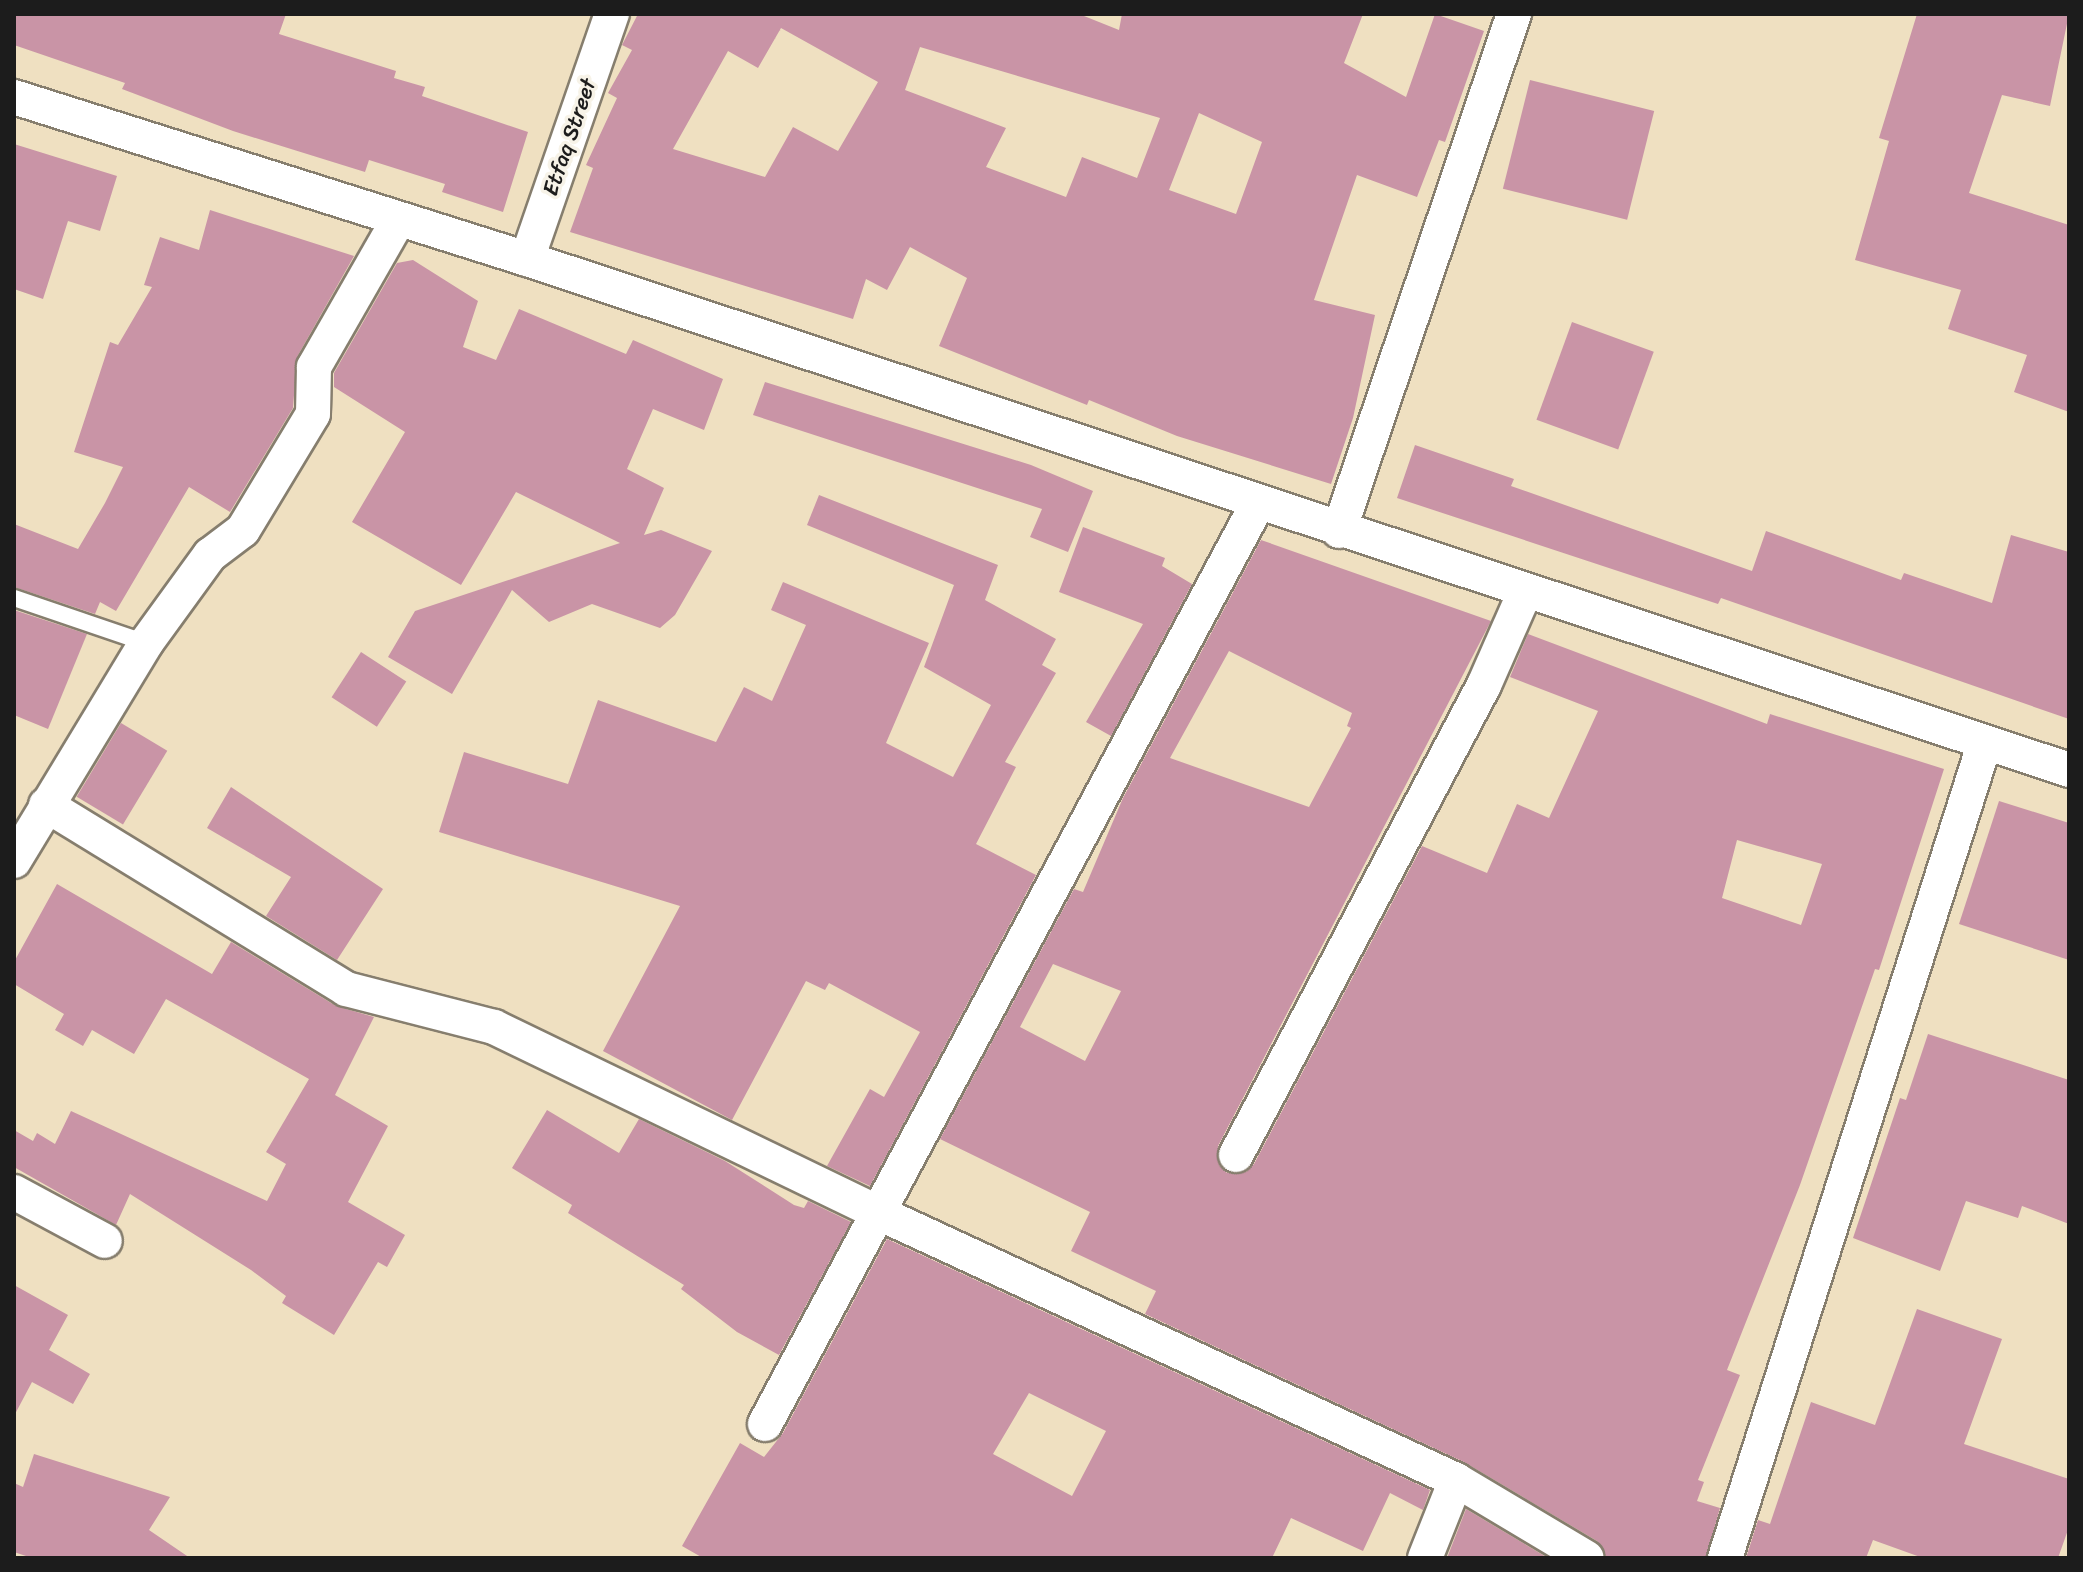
<!DOCTYPE html>
<html>
<head>
<meta charset="utf-8">
<style>
  body { margin:0 }
  #map { position:relative; width:2083px; height:1572px; overflow:hidden; background:#efe0c1; font-family:Sriracha,sans-serif }
  div>[style] { position:absolute }
  .building>* { inset:0; background:#c994a6; transform-origin:0 0 }
  .roads { filter:drop-shadow(2px 0 #867e6e) drop-shadow(-2px 0 #867e6e) drop-shadow(0 2px #867e6e) drop-shadow(0 -2px #867e6e) }
  .lane>* { height:16px; margin:-8px; padding:0 8px; transform-origin:8px; border-radius:8px; background:#fff }
  .street>* { height:34px; margin:-17px; padding:0 17px; transform-origin:17px; border-radius:17px; background:#fff }
  span { translate:-50% -50%; white-space:nowrap; text-align:center; line-height:1.15; -webkit-text-stroke:7px #f7f3e8; paint-order:stroke }
  .street-label { font-size:22px; color:#1c1c1c }
  .frame { position:absolute; inset:0; border:16px solid #1c1c1c; pointer-events:none }
</style>
</head>
<body>
<div id="map">
  <div class="building">
    <i style="clip-path:polygon(14px 14px,286px 14px,279px 34px,396px 71px,394px 78px,425px 87px,422px 96px,528px 132px,503px 212px,442px 192px,445px 184px,369px 160px,365px 172px,233px 131px,122px 89px,125px 83px,14px 45px)"></i>
    <i style="clip-path:polygon(evenodd,638px 14px,1079px 14px,1119px 30px,1122px 14px,1363px 14px,1344px 63px,1406px 97px,1435px 14px,1484px 31px,1445px 142px,1439px 140px,1417px 197px,1357px 175px,1314px 300px,1375px 315px,1353px 418px,1331px 484px,1177px 436px,1089px 400px,1087px 405px,939px 346px,967px 278px,910px 247px,887px 290px,866px 279px,853px 319px,570px 232px,593px 168px,586px 165px,617px 98px,608px 93px,632px 50px,622px 45px,638px 14px,781px 28px,878px 82px,838px 151px,793px 127px,765px 177px,673px 149px,728px 51px,758px 68px,781px 28px,638px 14px,920px 47px,1160px 118px,1137px 178px,1082px 157px,1066px 197px,986px 167px,1006px 128px,905px 90px,920px 47px,638px 14px,1199px 113px,1262px 142px,1236px 214px,1169px 190px,1199px 113px)"></i>
    <i style="clip-path:polygon(1917px 14px,2069px 14px,2050px 106px,2002px 95px,1969px 193px,2069px 225px,2069px 412px,2014px 392px,2027px 355px,1948px 329px,1961px 290px,1855px 260px,1889px 141px,1879px 138px)"></i>
    <i style="left:1530px;top:80px;width:128px;height:112px;rotate:14deg"></i>
    <i style="clip-path:polygon(14px 144px,117px 176px,100px 231px,68px 221px,43px 299px,14px 289px)"></i>
    <i style="clip-path:polygon(210px 210px,354px 256px,297px 357px,293px 408px,230px 512px,189px 487px,116px 611px,100px 602px,95px 614px,14px 587px,14px 524px,78px 549px,105px 503px,123px 467px,74px 452px,110px 342px,118px 345px,152px 287px,144px 285px,160px 237px,199px 250px)"></i>
    <i style="clip-path:polygon(413px 260px,478px 301px,463px 347px,496px 360px,519px 309px,626px 354px,633px 340px,723px 379px,704px 430px,653px 409px,627px 469px,664px 488px,644px 535px,661px 530px,712px 551px,675px 615px,660px 628px,592px 604px,549px 622px,512px 590px,452px 694px,388px 657px,415px 611px,620px 543px,516px 492px,461px 585px,352px 522px,405px 432px,334px 387px,334px 373px,397px 263px)"></i>
    <i style="left:1572px;top:322px;width:87px;height:104px;rotate:20deg"></i>
    <i style="clip-path:polygon(765px 382px,1031px 465px,1093px 491px,1068px 552px,1030px 537px,1042px 509px,753px 415px)"></i>
    <i style="clip-path:polygon(1415px 445px,1514px 479px,1511px 486px,1752px 571px,1766px 531px,1901px 580px,1904px 573px,1992px 603px,2011px 535px,2069px 552px,2069px 719px,1721px 598px,1718px 604px,1397px 498px)"></i>
    <i style="clip-path:polygon(819px 495px,998px 565px,985px 600px,1056px 639px,1042px 665px,1056px 673px,1005px 762px,1016px 767px,976px 844px,1036px 875px,870px 1186px,827px 1166px,870px 1089px,884px 1097px,920px 1032px,829px 983px,825px 990px,806px 981px,732px 1120px,603px 1051px,680px 906px,439px 832px,464px 752px,568px 784px,598px 700px,716px 742px,744px 687px,772px 701px,806px 625px,771px 610px,783px 582px,929px 643px,886px 743px,953px 777px,991px 705px,924px 667px,954px 585px,807px 525px)"></i>
    <i style="clip-path:polygon(1083px 527px,1165px 558px,1162px 566px,1192px 584px,1111px 736px,1086px 722px,1143px 624px,1059px 592px)"></i>
    <i style="clip-path:polygon(evenodd,1261px 540px,1491px 621px,1218px 1146px,1219px 1165px,1227px 1173px,1246px 1172px,1254px 1164px,1422px 846px,1487px 873px,1517px 804px,1549px 818px,1598px 711px,1510px 677px,1528px 634px,1767px 724px,1770px 714px,1944px 769px,1879px 970px,1875px 969px,1800px 1185px,1727px 1370px,1740px 1375px,1698px 1480px,1704px 1482px,1697px 1501px,1720px 1508px,1706px 1558px,1607px 1558px,1597px 1541px,1464px 1462px,1145px 1314px,1156px 1291px,1071px 1251px,1090px 1212px,940px 1139px,1074px 889px,1083px 892px,1123px 798px,1261px 540px,1229px 651px,1352px 713px,1347px 726px,1351px 728px,1309px 807px,1170px 758px,1229px 651px,1261px 540px,1737px 840px,1822px 864px,1801px 925px,1722px 898px,1737px 840px,1261px 540px,1053px 964px,1121px 991px,1085px 1061px,1020px 1027px,1053px 964px)"></i>
    <i style="clip-path:polygon(14px 610px,87px 634px,48px 729px,14px 715px)"></i>
    <i style="left:361px;top:652px;width:54px;height:54px;rotate:33deg"></i>
    <i style="left:121px;top:723px;width:54px;height:86px;rotate:31deg"></i>
    <i style="clip-path:polygon(231px 787px,383px 889px,337px 960px,266px 916px,291px 877px,207px 828px)"></i>
    <i style="clip-path:polygon(1999px 801px,2069px 823px,2069px 960px,1959px 924px)"></i>
    <i style="clip-path:polygon(57px 884px,212px 974px,231px 942px,336px 1006px,374px 1017px,335px 1095px,388px 1126px,348px 1202px,405px 1235px,387px 1267px,378px 1262px,334px 1335px,282px 1303px,286px 1296px,251px 1270px,130px 1194px,116px 1225px,14px 1167px,14px 1130px,33px 1141px,37px 1133px,55px 1144px,71px 1111px,267px 1201px,286px 1164px,266px 1152px,309px 1079px,166px 999px,134px 1054px,92px 1030px,83px 1046px,55px 1030px,64px 1014px,14px 984px,14px 962px)"></i>
    <i style="clip-path:polygon(1928px 1034px,2069px 1080px,2069px 1224px,2022px 1206px,2018px 1218px,1966px 1201px,1940px 1271px,1853px 1238px,1900px 1098px,1906px 1100px)"></i>
    <i style="clip-path:polygon(547px 1110px,619px 1153px,639px 1119px,725px 1161px,794px 1205px,804px 1208px,808px 1201px,851px 1222px,779px 1355px,737px 1332px,681px 1289px,684px 1285px,568px 1213px,572px 1205px,512px 1168px)"></i>
    <i style="clip-path:polygon(evenodd,887px 1239px,1430px 1490px,1423px 1510px,1390px 1493px,1363px 1551px,1291px 1518px,1272px 1558px,703px 1558px,682px 1546px,740px 1443px,764px 1457px,783px 1433px,887px 1239px,1029px 1393px,1106px 1431px,1072px 1496px,993px 1454px,1029px 1393px)"></i>
    <i style="clip-path:polygon(14px 1285px,68px 1315px,49px 1350px,90px 1374px,73px 1404px,32px 1382px,14px 1416px)"></i>
    <i style="clip-path:polygon(1917px 1309px,2002px 1339px,1964px 1444px,2069px 1479px,2069px 1527px,2058px 1558px,1923px 1558px,1873px 1540px,1866px 1558px,1746px 1558px,1758px 1520px,1770px 1524px,1811px 1402px,1875px 1425px)"></i>
    <i style="clip-path:polygon(34px 1454px,170px 1497px,149px 1530px,190px 1558px,32px 1558px,14px 1552px,14px 1483px,23px 1487px)"></i>
    <i style="clip-path:polygon(1466px 1509px,1548px 1558px,1447px 1558px)"></i>
  </div>
  <div class="roads">
    <div class="lane">
      <i style="left:14px;top:598px;width:139px;rotate:18.8deg"></i>
    </div>
    <div class="street">
      <i style="left:14px;top:97px;width:538px;rotate:17.53deg"></i>
      <i style="left:527px;top:259px;width:1624px;rotate:18.33deg"></i>
      <i style="left:527px;top:259px;width:259px;rotate:-70.9deg"></i>
      <i style="left:1339px;top:531px;width:546px;rotate:-71.3deg"></i>
      <i style="left:46px;top:805px;width:352px;rotate:31.5deg"></i>
      <i style="left:346px;top:989px;width:153px;rotate:14.4deg"></i>
      <i style="left:494px;top:1027px;width:430px;rotate:25.8deg"></i>
      <i style="left:881px;top:1214px;width:634px;rotate:24.83deg"></i>
      <i style="left:1456px;top:1480px;width:152px;rotate:30.8deg"></i>
      <i style="left:14px;top:861px;width:255px;rotate:-58.8deg"></i>
      <i style="left:146px;top:643px;width:109px;rotate:-54deg"></i>
      <i style="left:210px;top:555px;width:41px;rotate:-37.1deg"></i>
      <i style="left:243px;top:530px;width:135px;rotate:-58.9deg"></i>
      <i style="left:313px;top:414px;width:47px;rotate:-88.8deg"></i>
      <i style="left:314px;top:367px;width:167px;rotate:-60.2deg"></i>
      <i style="left:1236px;top:1155px;width:531px;rotate:-62.18deg"></i>
      <i style="left:1484px;top:685px;width:102px;rotate:-66.2deg"></i>
      <i style="left:14px;top:1192px;width:103px;rotate:28.3deg"></i>
      <i style="left:765px;top:1424px;width:1045px;rotate:-61.84deg"></i>
      <i style="left:1425px;top:1558px;width:84px;rotate:-68.3deg"></i>
      <i style="left:1725px;top:1558px;width:856px;rotate:-72.33deg"></i>
    </div>
  </div>
  <div class="street-label">
    <span style="left:569px;top:137px;rotate:-71deg">Etfaq Street</span>
  </div>
  <div class="frame"></div>
</div>
</body>
</html>
